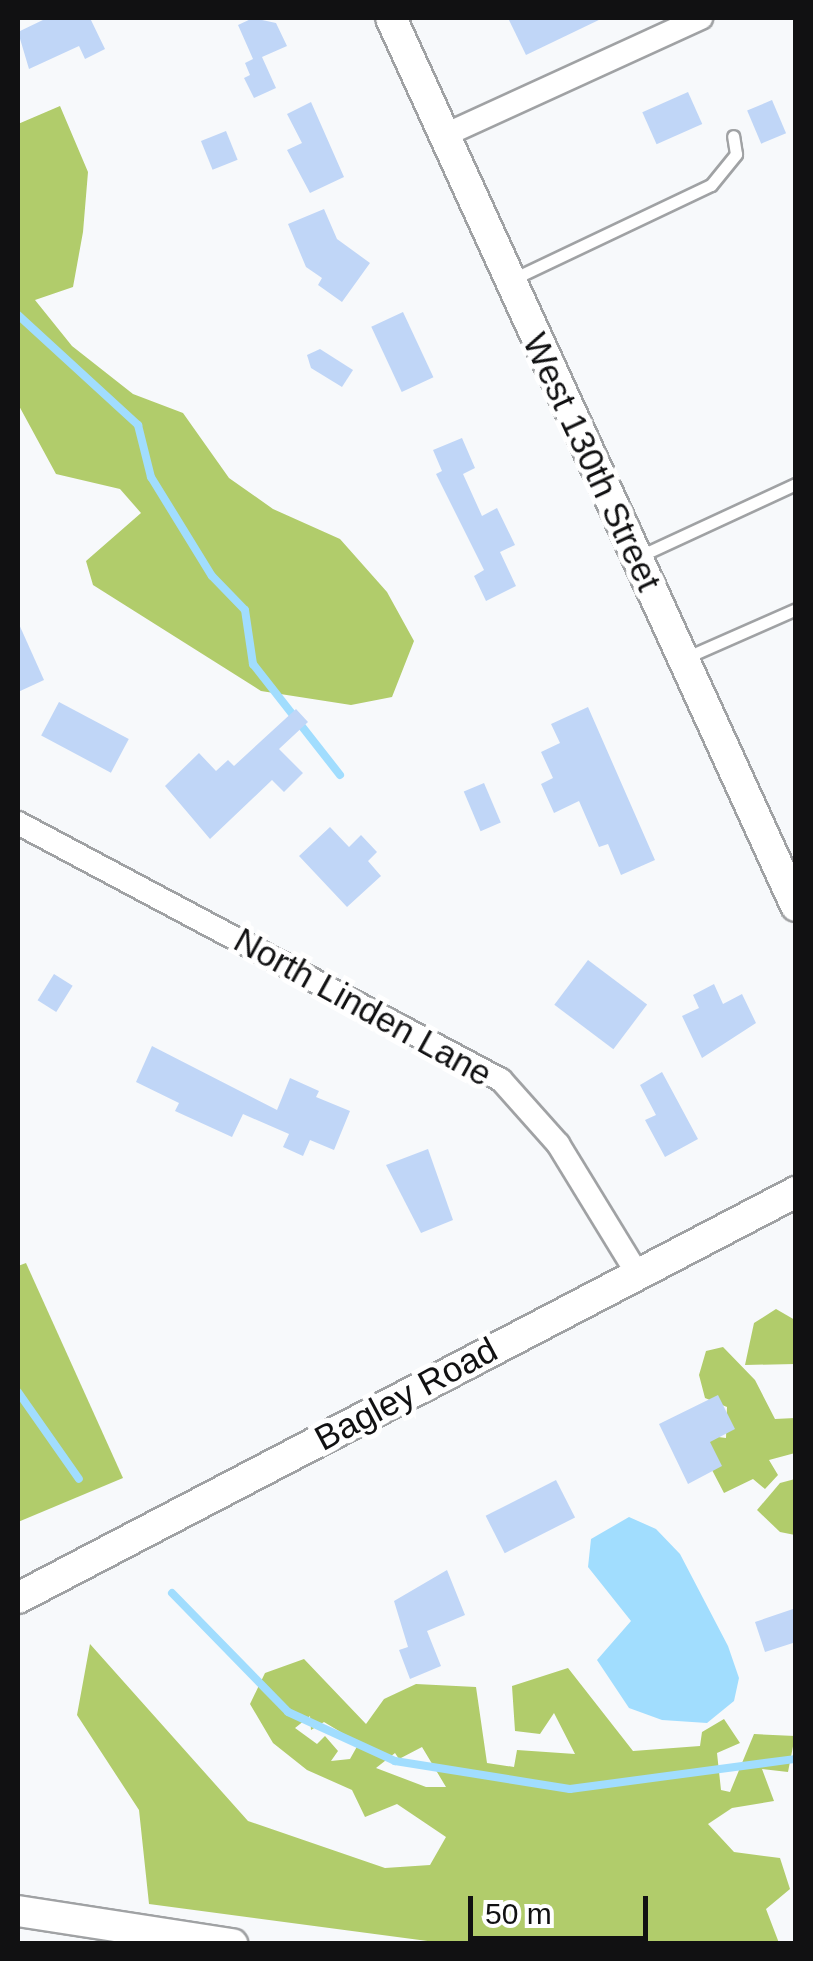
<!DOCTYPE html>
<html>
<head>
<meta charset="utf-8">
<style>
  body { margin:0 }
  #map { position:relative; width:813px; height:1961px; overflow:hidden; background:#f7f9fb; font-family:Helvetica,sans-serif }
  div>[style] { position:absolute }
  .forest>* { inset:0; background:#b1cc6b }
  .water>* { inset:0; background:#a1ddfe }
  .stream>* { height:8px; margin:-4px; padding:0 4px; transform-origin:4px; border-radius:4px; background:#a1ddfe }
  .building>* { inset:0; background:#c0d6f7; transform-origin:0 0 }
  .roads { filter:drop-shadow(2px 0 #a0a2a4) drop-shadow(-2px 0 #a0a2a4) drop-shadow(0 2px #a0a2a4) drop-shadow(0 -2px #a0a2a4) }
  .lane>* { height:11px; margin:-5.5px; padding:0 5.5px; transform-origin:5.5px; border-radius:5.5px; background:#fff }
  .street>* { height:22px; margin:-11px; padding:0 11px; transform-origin:11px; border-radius:11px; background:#fff }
  .secondary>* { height:30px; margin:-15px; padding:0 15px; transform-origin:15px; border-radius:15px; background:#fff }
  span { translate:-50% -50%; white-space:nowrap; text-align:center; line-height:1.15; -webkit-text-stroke:10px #fff; paint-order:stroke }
  .street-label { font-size:35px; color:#111112 }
  .frame { position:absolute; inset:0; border:20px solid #111112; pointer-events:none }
  .scale { position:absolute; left:468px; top:1896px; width:180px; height:45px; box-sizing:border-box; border:5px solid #111112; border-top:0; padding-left:12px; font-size:30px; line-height:35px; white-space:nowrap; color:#111112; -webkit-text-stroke:8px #fff; paint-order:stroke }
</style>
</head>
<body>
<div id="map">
  <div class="forest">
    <i style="clip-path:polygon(60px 106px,88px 172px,83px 232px,73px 287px,35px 300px,72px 346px,133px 394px,183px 413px,229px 478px,273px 509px,340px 539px,387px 592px,414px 641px,392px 697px,351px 705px,261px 691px,93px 585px,86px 561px,141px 513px,120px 489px,56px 474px,18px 404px,18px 124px)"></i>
    <i style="clip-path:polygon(26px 1263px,123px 1478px,18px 1522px,18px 1266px)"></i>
    <i style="clip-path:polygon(776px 1309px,795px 1320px,795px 1364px,745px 1365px,754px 1323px)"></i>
    <i style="clip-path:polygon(723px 1347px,755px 1380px,775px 1419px,795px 1418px,795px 1453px,769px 1460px,778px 1475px,765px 1489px,753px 1479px,724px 1493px,700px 1447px,710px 1436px,726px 1438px,727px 1407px,705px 1398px,699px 1375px,706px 1351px)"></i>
    <i style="clip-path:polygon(795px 1479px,796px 1479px,795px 1535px,780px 1532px,757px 1510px,780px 1483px)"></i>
    <i style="clip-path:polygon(evenodd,90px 1644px,248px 1821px,385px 1868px,430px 1865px,446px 1837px,397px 1804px,365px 1817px,352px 1790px,307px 1770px,273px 1743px,250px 1704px,265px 1673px,304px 1659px,366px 1724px,384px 1699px,416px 1684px,476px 1687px,487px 1763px,514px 1767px,517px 1750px,575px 1754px,554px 1713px,540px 1734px,515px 1731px,512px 1686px,568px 1668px,633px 1751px,700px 1746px,702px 1732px,724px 1719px,740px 1743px,717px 1753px,721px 1790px,730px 1792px,754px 1734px,795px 1736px,788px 1772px,762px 1769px,774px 1801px,732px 1808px,708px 1824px,734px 1852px,780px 1858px,790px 1889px,766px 1909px,779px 1943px,450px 1944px,149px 1904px,139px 1810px,77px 1715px,90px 1644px,310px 1716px,311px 1730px,324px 1722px,359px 1743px,350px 1759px,331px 1761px,338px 1751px,325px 1736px,317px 1744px,295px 1728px,310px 1716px,90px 1644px,422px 1747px,446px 1787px,426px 1787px,376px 1768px,395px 1753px,399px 1759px,422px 1747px)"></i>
  </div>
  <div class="water">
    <i style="clip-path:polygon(629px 1517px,656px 1529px,680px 1554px,728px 1646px,739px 1678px,734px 1701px,707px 1723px,662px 1720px,629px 1708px,597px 1660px,631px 1621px,588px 1567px,591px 1539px)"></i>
  </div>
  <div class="stream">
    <i style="left:18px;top:315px;width:163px;rotate:42.5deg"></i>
    <i style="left:138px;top:425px;width:54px;rotate:76deg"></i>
    <i style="left:151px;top:477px;width:116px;rotate:58.4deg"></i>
    <i style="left:212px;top:576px;width:47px;rotate:45.9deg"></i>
    <i style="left:245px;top:610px;width:55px;rotate:81.6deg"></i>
    <i style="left:253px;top:664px;width:141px;rotate:51.9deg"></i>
    <i style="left:18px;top:1392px;width:106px;rotate:55deg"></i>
    <i style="left:172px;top:1593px;width:166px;rotate:45.7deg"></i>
    <i style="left:288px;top:1712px;width:118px;rotate:24.6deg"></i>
    <i style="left:395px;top:1761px;width:177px;rotate:9.1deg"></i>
    <i style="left:570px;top:1789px;width:228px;rotate:-7.6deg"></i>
  </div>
  <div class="building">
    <i style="clip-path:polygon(47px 18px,90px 18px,105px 49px,85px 59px,79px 46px,29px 69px,18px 32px)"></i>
    <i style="clip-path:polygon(253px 18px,276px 23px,287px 46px,262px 57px,276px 88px,254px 98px,244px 78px,250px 75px,245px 63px,253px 59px,238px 25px)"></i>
    <i style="clip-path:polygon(508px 18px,603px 18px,526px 55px)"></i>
    <i style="left:688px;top:92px;width:35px;height:50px;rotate:66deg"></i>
    <i style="left:772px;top:100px;width:36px;height:27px;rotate:67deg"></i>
    <i style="clip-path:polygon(311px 102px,344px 177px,310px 193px,287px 150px,302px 143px,287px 114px)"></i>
    <i style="left:226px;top:131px;width:31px;height:27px;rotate:68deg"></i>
    <i style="clip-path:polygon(324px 209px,337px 239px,370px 263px,342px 302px,318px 285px,322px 278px,306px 267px,288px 224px)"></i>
    <i style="left:403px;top:312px;width:72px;height:35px;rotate:65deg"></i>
    <i style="clip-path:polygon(320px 349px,353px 370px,342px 387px,311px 368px,307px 355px)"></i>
    <i style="clip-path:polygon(462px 438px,475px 468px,463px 474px,482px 516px,497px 508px,515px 545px,500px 552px,516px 586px,486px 601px,474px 576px,484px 570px,436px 474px,442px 471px,433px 450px)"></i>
    <i style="clip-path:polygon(18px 622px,44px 680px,18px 692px)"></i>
    <i style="left:59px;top:702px;width:79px;height:38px;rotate:28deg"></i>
    <i style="clip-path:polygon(588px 707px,655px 860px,621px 875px,608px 844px,599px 847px,579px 801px,554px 813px,541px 784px,553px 778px,541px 752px,560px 743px,551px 724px)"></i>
    <i style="clip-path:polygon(296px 709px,308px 722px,279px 749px,303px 773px,284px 792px,272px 780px,210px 839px,165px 786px,199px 753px,216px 771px,228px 760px,234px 766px)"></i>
    <i style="left:484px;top:783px;width:43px;height:22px;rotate:67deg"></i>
    <i style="clip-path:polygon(330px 827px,349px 847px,361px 835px,377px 852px,368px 861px,381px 876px,347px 907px,299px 856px)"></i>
    <i style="left:588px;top:960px;width:74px;height:56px;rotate:37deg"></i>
    <i style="left:54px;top:974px;width:22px;height:31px;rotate:32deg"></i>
    <i style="clip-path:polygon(714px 984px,723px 1004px,742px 994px,756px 1023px,702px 1058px,682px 1016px,699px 1008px,693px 995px)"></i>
    <i style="clip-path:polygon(152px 1046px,277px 1110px,290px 1078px,319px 1091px,316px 1097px,350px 1111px,334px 1150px,310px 1140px,303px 1156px,283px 1147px,289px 1134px,243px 1114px,232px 1137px,175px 1111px,179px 1103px,136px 1082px)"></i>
    <i style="clip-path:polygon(662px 1072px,698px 1139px,665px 1157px,645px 1120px,656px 1115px,640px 1085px)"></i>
    <i style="clip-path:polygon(428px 1149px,453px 1220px,421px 1233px,386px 1165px)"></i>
    <i style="clip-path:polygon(718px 1395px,735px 1429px,710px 1442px,722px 1466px,688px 1484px,659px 1424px)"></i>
    <i style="left:556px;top:1480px;width:42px;height:79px;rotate:63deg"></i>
    <i style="clip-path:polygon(447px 1570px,465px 1615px,427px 1631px,441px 1666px,410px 1679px,399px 1650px,408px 1647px,394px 1601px)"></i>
    <i style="clip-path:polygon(796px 1608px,796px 1642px,765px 1652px,755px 1622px)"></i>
  </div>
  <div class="roads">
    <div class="lane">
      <i style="left:513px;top:279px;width:219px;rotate:-25.4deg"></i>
      <i style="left:711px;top:185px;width:40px;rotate:-51deg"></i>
      <i style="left:736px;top:154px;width:18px;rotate:-99deg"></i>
      <i style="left:640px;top:556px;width:172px;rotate:-24.8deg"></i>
      <i style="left:685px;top:658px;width:121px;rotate:-23.8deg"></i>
    </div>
    <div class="street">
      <i style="left:443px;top:136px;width:284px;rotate:-24.6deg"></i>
      <i style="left:18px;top:823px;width:547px;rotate:28.02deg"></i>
      <i style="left:501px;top:1080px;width:86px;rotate:48.3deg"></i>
      <i style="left:558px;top:1144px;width:151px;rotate:58.5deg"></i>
    </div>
    <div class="secondary">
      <i style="left:391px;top:18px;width:976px;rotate:65.48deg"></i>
      <i style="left:18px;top:1598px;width:878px;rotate:-27.56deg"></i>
      <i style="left:18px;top:1911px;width:217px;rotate:8.8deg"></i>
    </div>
  </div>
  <div class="street-label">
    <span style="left:592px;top:462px;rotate:65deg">West 130th Street</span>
    <span style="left:363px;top:1007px;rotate:29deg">North Linden Lane</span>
    <span style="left:406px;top:1394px;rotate:-28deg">Bagley Road</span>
  </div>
  <div class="frame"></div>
  <div class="scale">50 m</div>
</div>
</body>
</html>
